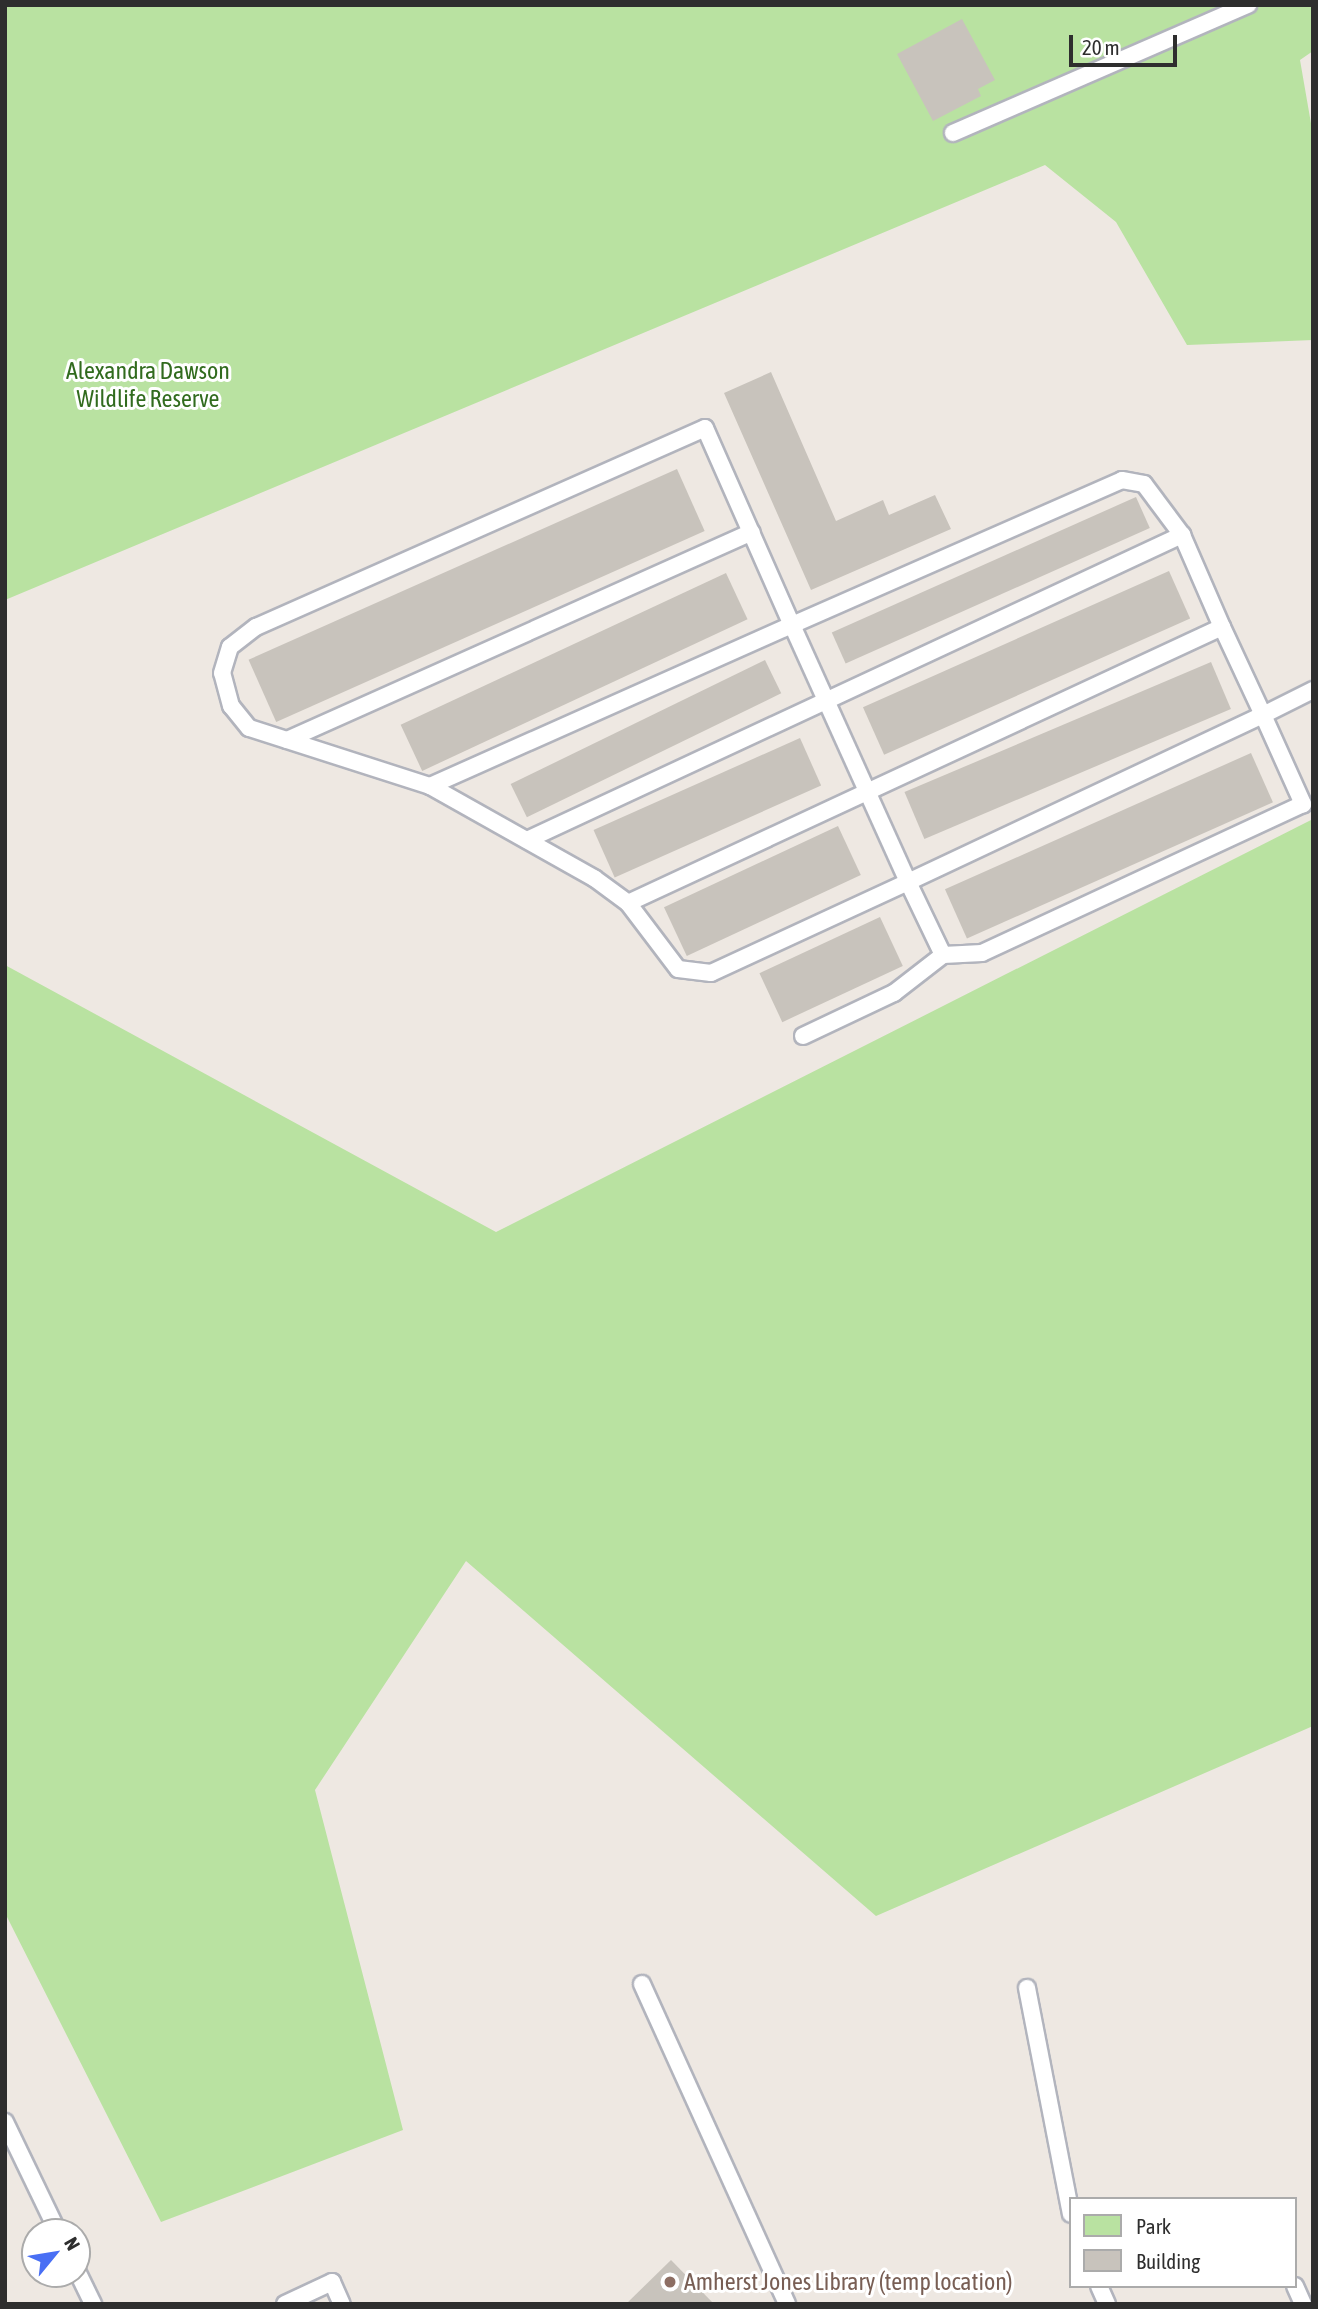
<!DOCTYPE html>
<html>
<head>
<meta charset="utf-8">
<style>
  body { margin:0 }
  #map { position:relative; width:1318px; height:2309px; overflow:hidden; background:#eee8e2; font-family:"Asap Condensed",sans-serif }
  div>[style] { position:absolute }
  .green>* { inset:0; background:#b9e2a1 }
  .building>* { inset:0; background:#c8c3bc; transform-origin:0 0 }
  .roads { filter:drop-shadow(2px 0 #b2b4bd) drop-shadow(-2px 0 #b2b4bd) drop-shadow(0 2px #b2b4bd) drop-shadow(0 -2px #b2b4bd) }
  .lane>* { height:16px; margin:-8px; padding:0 8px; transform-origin:8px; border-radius:8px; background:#fff }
  .dots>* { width:19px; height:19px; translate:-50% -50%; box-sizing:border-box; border:4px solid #fff; border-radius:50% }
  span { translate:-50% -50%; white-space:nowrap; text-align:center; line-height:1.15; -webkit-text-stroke:6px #fff; paint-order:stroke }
  .park-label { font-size:24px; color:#316b1e }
  .education-label { font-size:24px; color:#785e54 }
  .left { translate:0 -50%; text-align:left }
  .frame { position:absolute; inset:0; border:7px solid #2e2e2e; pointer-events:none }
  .legend { position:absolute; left:1069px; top:2197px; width:228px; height:91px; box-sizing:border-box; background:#fff; border:2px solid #ababab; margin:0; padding:9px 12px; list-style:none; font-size:21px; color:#2e2e2e }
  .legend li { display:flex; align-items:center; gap:14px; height:35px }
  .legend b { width:35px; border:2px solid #ababab }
  .north { position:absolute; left:21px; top:2218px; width:70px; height:70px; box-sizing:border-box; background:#fff; border:2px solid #ababab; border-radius:50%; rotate:60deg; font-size:19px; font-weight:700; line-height:28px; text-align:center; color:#2e2e2e }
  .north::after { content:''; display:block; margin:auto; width:24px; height:32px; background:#496ff4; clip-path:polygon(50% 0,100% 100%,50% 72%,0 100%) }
  .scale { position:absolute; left:1069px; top:35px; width:108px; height:32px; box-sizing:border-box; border:4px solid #2e2e2e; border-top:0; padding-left:9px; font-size:21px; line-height:24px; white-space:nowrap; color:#2e2e2e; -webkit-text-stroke:5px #fff; paint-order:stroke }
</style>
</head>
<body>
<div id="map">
  <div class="green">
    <i style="clip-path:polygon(5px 5px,1313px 5px,1313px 51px,1300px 60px,1313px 135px,1313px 340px,1187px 345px,1116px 222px,1045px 165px,5px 600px)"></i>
    <i style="clip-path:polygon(1313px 819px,1313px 1726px,876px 1916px,466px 1561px,315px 1790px,403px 2130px,161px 2222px,5px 1913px,5px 965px,496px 1232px)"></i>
  </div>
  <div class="building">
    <i style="clip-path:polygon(962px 19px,995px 80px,978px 89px,981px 96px,933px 121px,897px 54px)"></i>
    <i style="clip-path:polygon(771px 372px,836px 521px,883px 500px,889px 515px,935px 495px,951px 529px,811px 590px,724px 393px)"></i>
    <i style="left:677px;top:469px;width:68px;height:469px;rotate:66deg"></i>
    <i style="left:1136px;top:497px;width:34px;height:333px;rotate:66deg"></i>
    <i style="left:1169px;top:571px;width:52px;height:335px;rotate:66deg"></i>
    <i style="left:726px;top:573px;width:51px;height:359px;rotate:65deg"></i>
    <i style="left:765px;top:660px;width:37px;height:283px;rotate:64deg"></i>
    <i style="left:1211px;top:662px;width:51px;height:333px;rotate:67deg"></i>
    <i style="left:800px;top:738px;width:52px;height:226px;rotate:66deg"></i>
    <i style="left:1251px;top:753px;width:54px;height:335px;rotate:66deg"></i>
    <i style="left:838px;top:826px;width:54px;height:192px;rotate:65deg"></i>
    <i style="left:880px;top:917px;width:54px;height:133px;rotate:65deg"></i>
    <i style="clip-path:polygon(671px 2260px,714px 2304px,626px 2304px)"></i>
  </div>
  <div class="roads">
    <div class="lane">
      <i style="left:953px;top:133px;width:322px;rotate:-23.5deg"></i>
      <i style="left:287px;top:740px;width:509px;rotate:-24.1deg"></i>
      <i style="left:430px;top:786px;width:396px;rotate:-24deg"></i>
      <i style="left:792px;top:625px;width:282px;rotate:65.7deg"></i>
      <i style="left:908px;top:882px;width:217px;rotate:155.2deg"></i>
      <i style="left:711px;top:973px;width:33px;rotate:-173deg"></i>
      <i style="left:678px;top:969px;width:83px;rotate:-127.1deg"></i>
      <i style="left:628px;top:903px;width:42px;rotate:-143.7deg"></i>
      <i style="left:594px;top:878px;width:188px;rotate:-150.7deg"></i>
      <i style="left:430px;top:786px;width:190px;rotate:-162.2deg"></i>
      <i style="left:249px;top:728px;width:28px;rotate:-129deg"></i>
      <i style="left:231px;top:706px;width:34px;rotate:-105deg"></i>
      <i style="left:222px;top:673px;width:27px;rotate:-73deg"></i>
      <i style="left:230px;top:647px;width:33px;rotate:-38deg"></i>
      <i style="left:256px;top:627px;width:491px;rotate:-23.9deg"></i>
      <i style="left:705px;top:428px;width:215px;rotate:66.2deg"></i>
      <i style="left:792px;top:625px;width:360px;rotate:-23.7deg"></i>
      <i style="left:1122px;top:480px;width:22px;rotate:10deg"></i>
      <i style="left:1144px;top:484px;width:64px;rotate:53.3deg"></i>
      <i style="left:1182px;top:535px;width:100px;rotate:66.5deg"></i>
      <i style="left:1222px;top:627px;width:97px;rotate:65deg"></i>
      <i style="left:1263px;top:715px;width:98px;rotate:65.8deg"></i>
      <i style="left:1303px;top:804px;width:354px;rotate:155.1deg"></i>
      <i style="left:982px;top:953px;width:39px;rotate:177deg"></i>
      <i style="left:943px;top:955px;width:81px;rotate:-115.6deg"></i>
      <i style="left:908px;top:882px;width:392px;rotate:-25.2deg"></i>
      <i style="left:1263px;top:715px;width:56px;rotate:-26.6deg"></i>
      <i style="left:527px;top:840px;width:723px;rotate:-24.97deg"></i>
      <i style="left:628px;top:903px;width:655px;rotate:-24.92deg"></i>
      <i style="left:803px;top:1036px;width:101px;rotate:-25.3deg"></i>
      <i style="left:894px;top:993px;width:62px;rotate:-37.8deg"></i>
      <i style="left:642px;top:1984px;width:351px;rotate:65.6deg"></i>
      <i style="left:1027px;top:1988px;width:230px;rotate:79deg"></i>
      <i style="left:5px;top:2122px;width:122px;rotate:64.3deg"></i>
      <i style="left:77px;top:2271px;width:37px;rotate:64deg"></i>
      <i style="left:1099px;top:2286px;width:20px;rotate:66deg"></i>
      <i style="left:1295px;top:2286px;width:20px;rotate:66deg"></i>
      <i style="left:285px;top:2304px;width:52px;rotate:-25.1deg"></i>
      <i style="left:332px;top:2282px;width:24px;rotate:66deg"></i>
    </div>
  </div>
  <div class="dots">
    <i style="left:670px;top:2282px;background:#8d6e63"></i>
  </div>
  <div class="park-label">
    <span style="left:148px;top:385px">Alexandra Dawson<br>Wildlife Reserve</span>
  </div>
  <div class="education-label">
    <span class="left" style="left:684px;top:2282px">Amherst Jones Library (temp location)</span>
  </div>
  <div class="frame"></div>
  <ul class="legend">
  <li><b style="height:19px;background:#b9e2a1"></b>Park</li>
  <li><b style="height:19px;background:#c8c3bc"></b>Building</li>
  </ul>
  <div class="north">N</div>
  <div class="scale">20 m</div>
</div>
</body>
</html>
